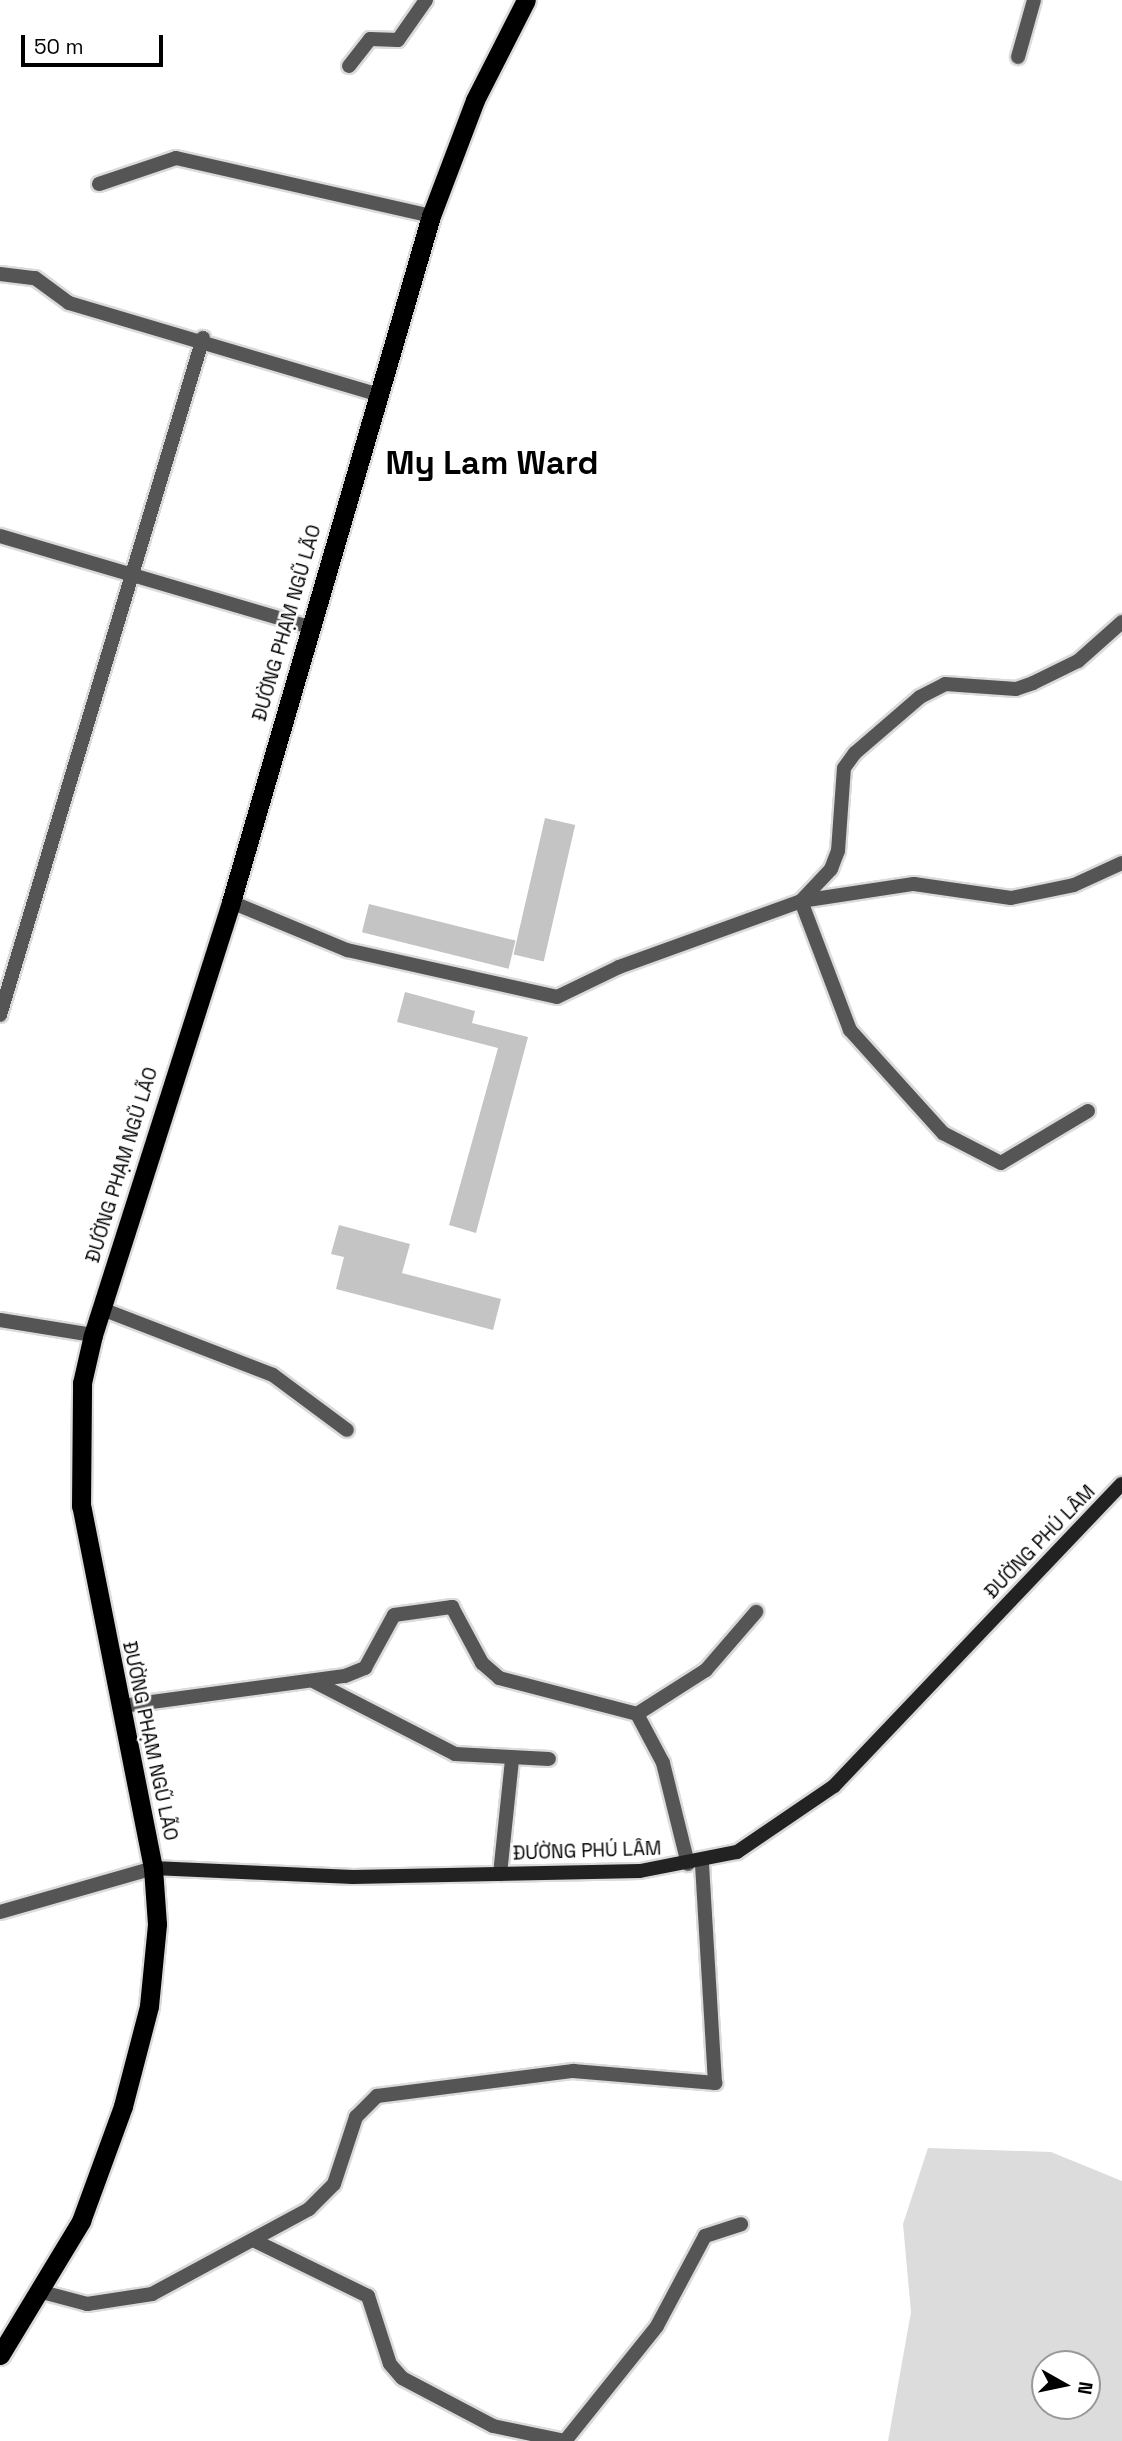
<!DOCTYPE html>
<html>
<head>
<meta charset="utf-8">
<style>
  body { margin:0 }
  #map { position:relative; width:1122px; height:2441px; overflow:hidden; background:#fff; font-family:"Space Grotesk",sans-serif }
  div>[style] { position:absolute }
  .green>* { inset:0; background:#dcdcdc }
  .building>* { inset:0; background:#c4c4c4; transform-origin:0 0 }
  .roads { filter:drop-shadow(2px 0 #dbdbdb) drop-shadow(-2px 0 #dbdbdb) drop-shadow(0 2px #dbdbdb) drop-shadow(0 -2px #dbdbdb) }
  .minor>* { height:14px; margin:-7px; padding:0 7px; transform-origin:7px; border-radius:7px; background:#555 }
  .tertiary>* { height:14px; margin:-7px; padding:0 7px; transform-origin:7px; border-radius:7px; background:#555 }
  .secondary>* { height:14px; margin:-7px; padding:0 7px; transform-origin:7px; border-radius:7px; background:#222 }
  .trunk>* { height:19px; margin:-9.5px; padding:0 9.5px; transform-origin:9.5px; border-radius:9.5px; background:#000 }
  span { translate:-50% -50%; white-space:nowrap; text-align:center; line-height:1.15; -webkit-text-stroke:5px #fff; paint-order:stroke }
  .street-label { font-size:19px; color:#000 }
  .town-label { font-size:33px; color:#000; font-weight:700 }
  .north { position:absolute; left:1031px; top:2350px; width:70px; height:70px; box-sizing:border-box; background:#fff; border:2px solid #999; border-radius:50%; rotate:99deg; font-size:19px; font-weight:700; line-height:28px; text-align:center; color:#000 }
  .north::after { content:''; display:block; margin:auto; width:24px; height:32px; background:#000; clip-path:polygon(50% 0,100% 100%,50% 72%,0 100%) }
  .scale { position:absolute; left:21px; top:35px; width:142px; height:32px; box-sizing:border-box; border:4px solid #000; border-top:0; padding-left:9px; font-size:21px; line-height:24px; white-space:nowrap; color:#000; -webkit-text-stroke:5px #fff; paint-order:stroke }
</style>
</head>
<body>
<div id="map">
  <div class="green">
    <i style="clip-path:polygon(evenodd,928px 2148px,1051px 2152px,1122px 2181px,1122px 2441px,888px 2441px,911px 2312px,903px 2224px,928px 2148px,1045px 2364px,1087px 2364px,1087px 2406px,1045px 2406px,1045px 2364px)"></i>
  </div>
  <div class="building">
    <i style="left:545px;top:818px;width:31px;height:140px;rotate:13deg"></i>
    <i style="left:369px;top:904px;width:151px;height:29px;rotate:14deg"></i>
    <i style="clip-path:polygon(405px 992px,475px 1011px,472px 1023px,528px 1037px,476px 1233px,449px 1225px,498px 1048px,397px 1022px)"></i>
    <i style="clip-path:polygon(339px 1225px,410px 1244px,402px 1273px,501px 1299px,493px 1330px,336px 1289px,344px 1257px,331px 1254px)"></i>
  </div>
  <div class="roads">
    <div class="minor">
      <i style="left:1018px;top:57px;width:59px;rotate:-74.3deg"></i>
      <i style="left:349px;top:66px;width:34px;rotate:-52deg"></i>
      <i style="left:370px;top:39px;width:28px;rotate:2deg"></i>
      <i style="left:398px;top:40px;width:49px;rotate:-55deg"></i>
      <i style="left:99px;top:184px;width:81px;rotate:-18.7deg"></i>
      <i style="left:176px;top:158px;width:262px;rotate:12.8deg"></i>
      <i style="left:0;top:274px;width:35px;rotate:7deg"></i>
      <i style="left:35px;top:278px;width:42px;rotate:36.3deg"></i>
      <i style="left:69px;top:303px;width:320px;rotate:16.5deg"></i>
      <i style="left:0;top:536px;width:322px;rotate:16.4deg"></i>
      <i style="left:231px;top:902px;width:126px;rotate:22.5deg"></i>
      <i style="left:347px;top:950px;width:215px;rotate:12.6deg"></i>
      <i style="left:557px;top:997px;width:69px;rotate:-25.8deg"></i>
      <i style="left:619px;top:967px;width:194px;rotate:-19.9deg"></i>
      <i style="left:801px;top:901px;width:114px;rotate:-8.6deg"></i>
      <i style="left:914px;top:884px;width:98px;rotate:8.2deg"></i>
      <i style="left:1011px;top:898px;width:64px;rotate:-11.7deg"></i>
      <i style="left:1074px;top:885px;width:53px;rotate:-24.6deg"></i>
      <i style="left:0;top:1015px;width:707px;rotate:-73.31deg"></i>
      <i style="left:1088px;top:1111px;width:101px;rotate:149.1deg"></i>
      <i style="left:1001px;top:1163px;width:65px;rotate:-152.7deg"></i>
      <i style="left:943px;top:1133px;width:139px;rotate:-132.1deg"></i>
      <i style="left:850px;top:1030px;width:138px;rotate:-110.8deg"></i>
      <i style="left:801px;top:901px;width:44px;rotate:-46.8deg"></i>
      <i style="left:831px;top:869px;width:19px;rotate:-69deg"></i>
      <i style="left:838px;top:851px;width:83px;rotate:-85.9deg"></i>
      <i style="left:844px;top:768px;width:19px;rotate:-54deg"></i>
      <i style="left:855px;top:753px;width:86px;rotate:-40.7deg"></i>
      <i style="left:920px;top:697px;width:28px;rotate:-27deg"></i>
      <i style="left:945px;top:684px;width:71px;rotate:4deg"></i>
      <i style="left:1016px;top:689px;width:18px;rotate:-19deg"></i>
      <i style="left:1033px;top:683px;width:50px;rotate:-26.1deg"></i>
      <i style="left:1078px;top:661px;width:59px;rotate:-41.6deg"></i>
      <i style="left:102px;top:1309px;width:183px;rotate:21.1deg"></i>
      <i style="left:273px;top:1375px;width:92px;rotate:36.6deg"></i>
      <i style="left:0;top:1320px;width:94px;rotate:9.2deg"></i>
      <i style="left:315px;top:1682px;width:157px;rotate:27.2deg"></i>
      <i style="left:455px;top:1754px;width:94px;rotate:3deg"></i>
      <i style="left:122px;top:1706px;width:225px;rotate:-7.7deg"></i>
      <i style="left:345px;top:1676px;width:22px;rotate:-22deg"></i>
      <i style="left:365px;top:1668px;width:60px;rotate:-61.3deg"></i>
      <i style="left:394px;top:1615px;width:59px;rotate:-7.9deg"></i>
      <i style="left:452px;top:1607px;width:64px;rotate:61.8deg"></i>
      <i style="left:482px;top:1663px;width:23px;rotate:41deg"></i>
      <i style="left:499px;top:1678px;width:143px;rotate:14.6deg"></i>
      <i style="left:637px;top:1714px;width:82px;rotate:-32.5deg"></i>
      <i style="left:706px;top:1670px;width:77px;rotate:-49.2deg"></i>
      <i style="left:637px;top:1714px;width:55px;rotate:62deg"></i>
      <i style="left:663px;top:1763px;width:104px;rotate:76.1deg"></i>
      <i style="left:500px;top:1874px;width:115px;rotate:-84deg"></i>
      <i style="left:253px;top:2240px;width:128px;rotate:26deg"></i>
      <i style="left:368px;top:2296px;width:71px;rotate:72.1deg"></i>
      <i style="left:390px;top:2364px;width:18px;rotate:49deg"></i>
      <i style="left:402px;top:2378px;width:103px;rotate:27.8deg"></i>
      <i style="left:493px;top:2426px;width:74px;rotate:11.8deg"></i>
      <i style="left:42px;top:2292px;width:47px;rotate:14.9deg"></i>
      <i style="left:87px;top:2304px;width:66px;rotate:-8.7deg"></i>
      <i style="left:152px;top:2294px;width:179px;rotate:-28.4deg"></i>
      <i style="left:309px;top:2209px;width:35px;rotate:-45deg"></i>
      <i style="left:334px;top:2184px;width:71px;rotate:-71.8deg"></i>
      <i style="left:356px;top:2117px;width:30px;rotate:-45deg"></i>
      <i style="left:377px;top:2096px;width:198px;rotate:-7.3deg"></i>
      <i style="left:573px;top:2071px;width:143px;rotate:4.8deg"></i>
      <i style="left:715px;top:2083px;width:221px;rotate:-93.4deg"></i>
      <i style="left:565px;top:2441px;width:147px;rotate:-51.3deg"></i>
      <i style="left:657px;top:2326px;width:102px;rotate:-61.9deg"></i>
      <i style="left:705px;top:2236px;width:38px;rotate:-18deg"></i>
    </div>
    <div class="tertiary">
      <i style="left:0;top:1912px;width:159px;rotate:-16deg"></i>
    </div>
    <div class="secondary">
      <i style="left:153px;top:1868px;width:200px;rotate:2.6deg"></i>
      <i style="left:353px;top:1877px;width:287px;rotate:-1.2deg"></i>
      <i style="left:640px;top:1871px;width:99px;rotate:-11.1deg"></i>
      <i style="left:737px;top:1852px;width:117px;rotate:-34.2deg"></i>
      <i style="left:834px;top:1786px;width:417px;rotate:-46.4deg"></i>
    </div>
    <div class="trunk">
      <i style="left:0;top:2355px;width:157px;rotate:-58.8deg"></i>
      <i style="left:81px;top:2221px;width:122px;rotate:-69.9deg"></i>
      <i style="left:123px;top:2106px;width:103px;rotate:-75.4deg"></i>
      <i style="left:149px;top:2006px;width:82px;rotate:-84.4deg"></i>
      <i style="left:157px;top:1924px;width:56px;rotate:-94.1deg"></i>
      <i style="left:153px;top:1868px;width:369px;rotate:-101.2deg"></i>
      <i style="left:81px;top:1506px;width:123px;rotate:-89.5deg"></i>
      <i style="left:82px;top:1383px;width:49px;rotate:-77.1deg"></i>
      <i style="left:93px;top:1335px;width:454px;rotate:-72.3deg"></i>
      <i style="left:231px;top:902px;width:715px;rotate:-73.75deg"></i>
      <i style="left:431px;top:216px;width:124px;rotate:-69.2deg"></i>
      <i style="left:475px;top:100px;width:112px;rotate:-63deg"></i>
    </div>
  </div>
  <div class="street-label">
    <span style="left:287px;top:623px;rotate:-74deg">ĐƯỜNG PHẠM NGŨ LÃO</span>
    <span style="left:122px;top:1165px;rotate:-73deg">ĐƯỜNG PHẠM NGŨ LÃO</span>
    <span style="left:1040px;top:1542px;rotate:-46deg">ĐƯỜNG PHÚ LÂM</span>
    <span style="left:150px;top:1741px;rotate:78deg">ĐƯỜNG PHẠM NGŨ LÃO</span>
    <span style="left:587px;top:1851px;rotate:-2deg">ĐƯỜNG PHÚ LÂM</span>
  </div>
  <div class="town-label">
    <span style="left:492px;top:464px">My Lam Ward</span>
  </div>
  <div class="north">N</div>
  <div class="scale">50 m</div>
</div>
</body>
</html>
